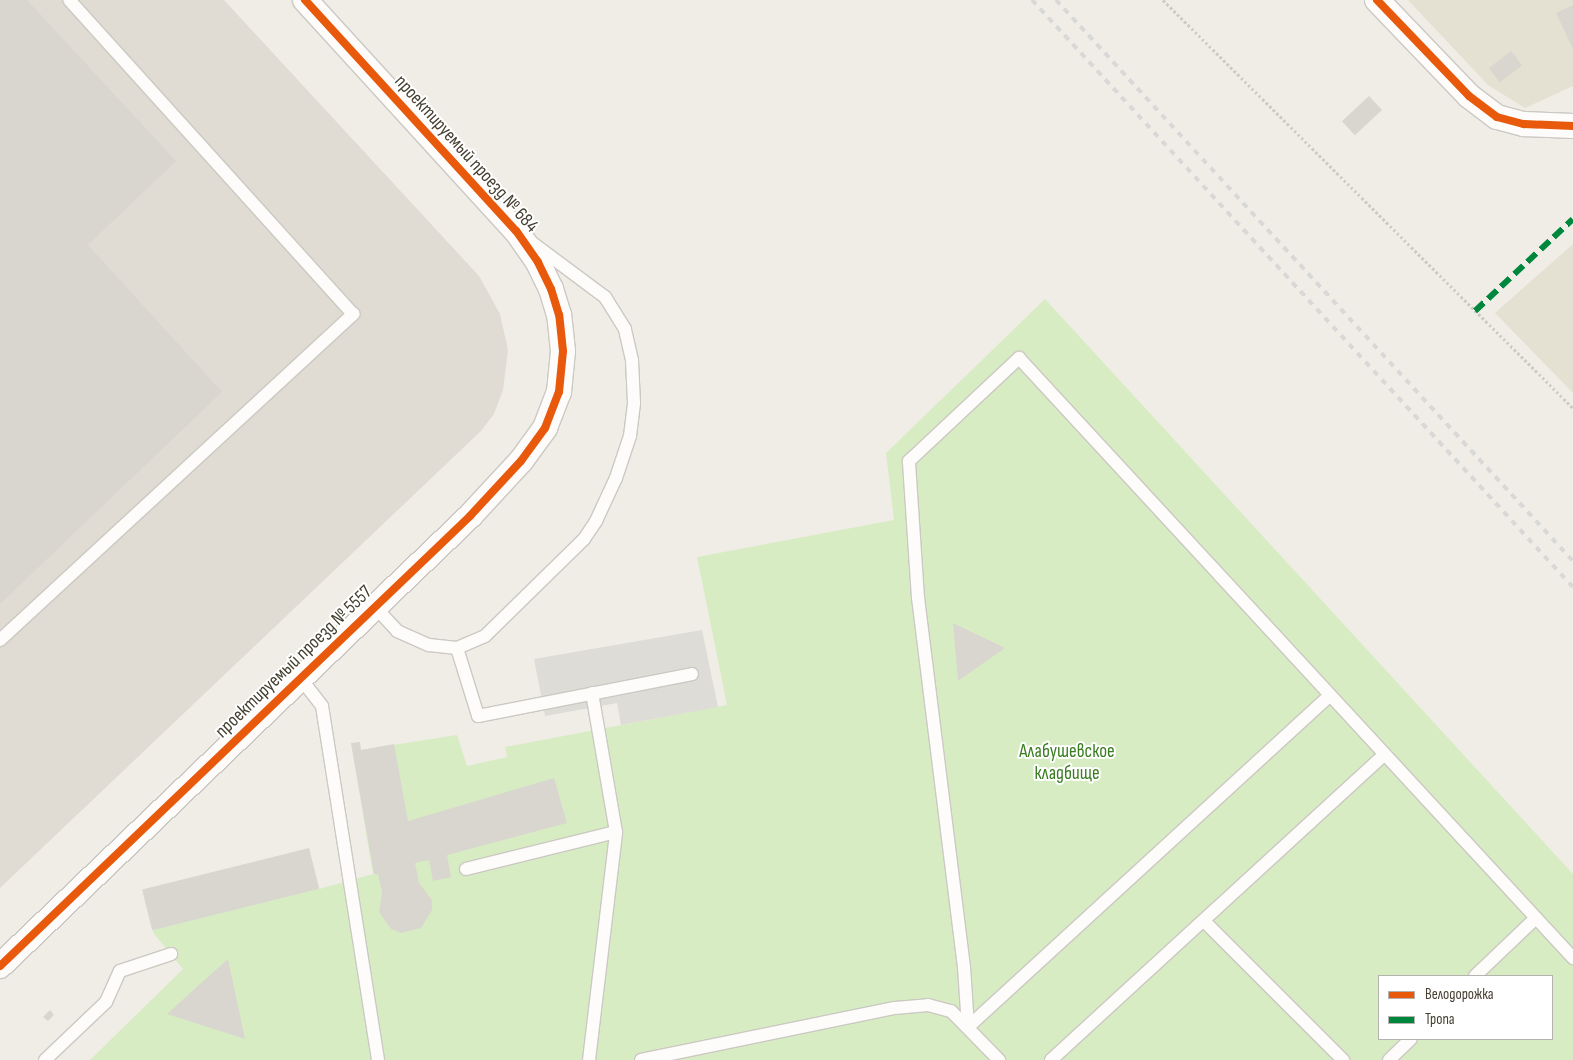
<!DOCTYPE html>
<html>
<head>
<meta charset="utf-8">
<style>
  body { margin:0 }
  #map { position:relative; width:1573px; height:1060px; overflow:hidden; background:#efede6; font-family:"Sofia Sans Condensed",sans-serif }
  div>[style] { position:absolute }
  .residential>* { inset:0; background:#e4e1d3 }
  .industrial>* { inset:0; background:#e0dcd4 }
  .green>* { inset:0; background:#d8ecc3 }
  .parking>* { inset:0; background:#dedcd6 }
  .building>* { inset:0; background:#d8d6cf; transform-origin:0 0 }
  .path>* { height:3px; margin-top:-1.5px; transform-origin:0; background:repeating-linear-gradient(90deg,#cecbc5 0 2.5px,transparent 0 5px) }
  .roads { filter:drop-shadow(1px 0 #cbc9c2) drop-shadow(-1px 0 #cbc9c2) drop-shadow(0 1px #cbc9c2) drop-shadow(0 -1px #cbc9c2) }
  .lane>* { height:12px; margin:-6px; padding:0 6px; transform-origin:6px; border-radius:6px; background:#fdfcfb }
  .street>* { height:24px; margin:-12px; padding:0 12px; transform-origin:12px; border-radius:12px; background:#fdfcfb }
  .rail>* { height:4px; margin-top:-2px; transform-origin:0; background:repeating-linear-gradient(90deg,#d8d8d7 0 6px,transparent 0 12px) }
  .quiet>* { height:6px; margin-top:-3px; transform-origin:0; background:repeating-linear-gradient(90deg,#00873e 0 12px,transparent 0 18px) }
  .cycleway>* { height:8px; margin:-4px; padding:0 4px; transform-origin:4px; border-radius:4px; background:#e8590c }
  span { translate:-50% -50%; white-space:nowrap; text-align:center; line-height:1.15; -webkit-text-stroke:4px #fff; paint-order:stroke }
  .street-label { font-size:19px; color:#454032 }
  .park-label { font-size:19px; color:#397c20 }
  .legend { position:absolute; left:1378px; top:975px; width:175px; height:65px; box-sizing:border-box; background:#fff; border:1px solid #b5b3ad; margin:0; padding:6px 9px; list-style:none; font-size:15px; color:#454032 }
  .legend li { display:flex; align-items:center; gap:10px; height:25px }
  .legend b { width:25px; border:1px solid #b5b3ad }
</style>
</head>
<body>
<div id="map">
  <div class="residential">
    <i style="clip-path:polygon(1408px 0,1573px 0,1573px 86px,1525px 108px,1488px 85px)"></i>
    <i style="clip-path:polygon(1573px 244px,1573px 393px,1495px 313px)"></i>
  </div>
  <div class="industrial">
    <i style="clip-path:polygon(0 0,224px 0,479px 276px,500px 314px,508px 350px,503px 390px,494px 414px,481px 431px,0 888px)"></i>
  </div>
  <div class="green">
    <i style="clip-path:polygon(evenodd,1045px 299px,1573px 874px,1573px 1060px,90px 1060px,183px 969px,154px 934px,143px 893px,309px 848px,319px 889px,373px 874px,351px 743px,361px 750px,457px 735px,467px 766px,507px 757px,505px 747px,727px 705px,697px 557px,894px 520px,886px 453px,1045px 299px,1379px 976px,1552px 976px,1552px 1039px,1379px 1039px,1379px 976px)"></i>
  </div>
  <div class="parking">
    <i style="clip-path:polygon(702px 630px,718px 707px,621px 725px,617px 703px,545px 716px,534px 659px)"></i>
  </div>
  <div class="building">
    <i style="clip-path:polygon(0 0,27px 0,176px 161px,88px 245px,222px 392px,0 604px)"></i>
    <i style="clip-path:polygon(1573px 5px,1573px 49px,1556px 13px)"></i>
    <i style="left:1511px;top:51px;width:18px;height:28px;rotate:52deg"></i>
    <i style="left:1369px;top:96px;width:19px;height:37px;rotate:47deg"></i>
    <i style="clip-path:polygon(953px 623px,1005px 648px,958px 681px)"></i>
    <i style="clip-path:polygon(360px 742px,361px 750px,394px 744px,408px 821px,554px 778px,567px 823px,447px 855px,451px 877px,433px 881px,429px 860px,415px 863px,419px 883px,432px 900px,432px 910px,421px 928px,401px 933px,391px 929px,379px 912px,382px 892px,378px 874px,374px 874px,351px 743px)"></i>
    <i style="left:309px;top:848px;width:42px;height:172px;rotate:76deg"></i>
    <i style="clip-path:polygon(228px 959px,245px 1039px,167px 1014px,200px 984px)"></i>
    <i style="clip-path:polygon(50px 1010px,54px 1015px,48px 1021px,43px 1017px)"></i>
  </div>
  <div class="path">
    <i style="left:1163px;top:0;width:578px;rotate:44.86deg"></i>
  </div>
  <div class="roads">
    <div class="lane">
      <i style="left:375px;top:607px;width:33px;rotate:47deg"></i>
      <i style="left:397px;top:631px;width:35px;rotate:24deg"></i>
      <i style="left:429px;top:645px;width:28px;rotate:6deg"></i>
      <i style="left:457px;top:648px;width:30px;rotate:-23deg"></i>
      <i style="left:485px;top:636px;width:139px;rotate:-44.4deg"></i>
      <i style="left:584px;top:539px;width:22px;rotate:-56deg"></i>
      <i style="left:596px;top:521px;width:47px;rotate:-65.1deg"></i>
      <i style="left:616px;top:478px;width:44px;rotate:-71.6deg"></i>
      <i style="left:630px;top:436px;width:33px;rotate:-83deg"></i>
      <i style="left:634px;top:403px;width:43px;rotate:-92.7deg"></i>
      <i style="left:632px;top:360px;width:32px;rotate:-103deg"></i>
      <i style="left:625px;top:329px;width:38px;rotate:-122deg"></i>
      <i style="left:605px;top:297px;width:89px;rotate:-143.3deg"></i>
      <i style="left:0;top:640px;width:481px;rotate:-42.7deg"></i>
      <i style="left:353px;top:314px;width:423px;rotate:-132.1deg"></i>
      <i style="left:457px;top:648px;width:71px;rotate:72.8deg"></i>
      <i style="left:478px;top:716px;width:218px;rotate:-11.1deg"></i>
      <i style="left:301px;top:679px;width:34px;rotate:52deg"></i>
      <i style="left:322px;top:706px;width:358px;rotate:81deg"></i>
      <i style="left:466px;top:869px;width:154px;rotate:-13.9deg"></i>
      <i style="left:1204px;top:921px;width:197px;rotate:45deg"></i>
      <i style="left:1475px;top:976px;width:84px;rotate:-43.6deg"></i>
      <i style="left:968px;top:1027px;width:60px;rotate:-93.8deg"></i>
      <i style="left:964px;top:967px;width:372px;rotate:-97.1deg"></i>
      <i style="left:918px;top:598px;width:137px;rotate:-93.8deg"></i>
      <i style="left:909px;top:461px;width:151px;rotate:-43.1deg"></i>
      <i style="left:1019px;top:358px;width:817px;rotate:47.28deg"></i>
      <i style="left:968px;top:1027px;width:491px;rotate:-42.5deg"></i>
      <i style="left:45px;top:1060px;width:84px;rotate:-43.6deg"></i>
      <i style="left:106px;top:1002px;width:34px;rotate:-66deg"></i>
      <i style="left:120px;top:971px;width:54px;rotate:-18.4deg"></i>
      <i style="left:589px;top:1060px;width:230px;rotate:-83.2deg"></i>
      <i style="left:616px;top:832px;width:141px;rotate:-99.8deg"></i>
      <i style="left:641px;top:1060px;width:259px;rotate:-11.6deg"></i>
      <i style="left:895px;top:1008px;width:33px;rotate:-5deg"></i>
      <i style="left:928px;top:1005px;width:24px;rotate:15deg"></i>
      <i style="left:951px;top:1011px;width:69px;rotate:45.6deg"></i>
      <i style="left:1051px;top:1060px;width:452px;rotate:-42.5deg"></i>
      <i style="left:1389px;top:1060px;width:30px;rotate:-44deg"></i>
    </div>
    <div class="street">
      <i style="left:1377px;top:0;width:133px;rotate:46.2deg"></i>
      <i style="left:1469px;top:96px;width:35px;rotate:37deg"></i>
      <i style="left:1497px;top:117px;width:28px;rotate:15deg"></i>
      <i style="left:1524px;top:124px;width:49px;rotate:2.3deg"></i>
      <i style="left:0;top:966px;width:651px;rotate:-43.75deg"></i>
      <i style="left:470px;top:516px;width:75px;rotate:-47.2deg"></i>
      <i style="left:521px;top:461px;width:41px;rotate:-54deg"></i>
      <i style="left:545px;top:428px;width:39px;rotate:-69deg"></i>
      <i style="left:559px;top:392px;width:41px;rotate:-84.4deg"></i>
      <i style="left:563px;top:351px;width:36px;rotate:-96deg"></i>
      <i style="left:559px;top:315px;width:27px;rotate:-107deg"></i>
      <i style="left:551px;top:289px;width:30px;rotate:-116deg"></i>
      <i style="left:538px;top:262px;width:38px;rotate:-125deg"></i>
      <i style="left:516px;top:231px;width:313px;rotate:-132.4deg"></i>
    </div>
  </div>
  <div class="rail">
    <i style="left:1032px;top:0;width:798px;rotate:47.34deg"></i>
    <i style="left:1056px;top:0;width:763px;rotate:47.34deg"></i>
  </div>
  <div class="quiet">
    <i style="left:1475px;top:311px;width:134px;rotate:-43.2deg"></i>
  </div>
  <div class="cycleway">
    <i style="left:1377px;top:0;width:133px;rotate:46.2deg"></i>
    <i style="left:1469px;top:96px;width:35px;rotate:37deg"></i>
    <i style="left:1497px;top:117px;width:28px;rotate:15deg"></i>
    <i style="left:1524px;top:124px;width:49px;rotate:2.3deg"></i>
    <i style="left:0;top:966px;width:651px;rotate:-43.75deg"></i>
    <i style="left:470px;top:516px;width:75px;rotate:-47.2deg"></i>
    <i style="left:521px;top:461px;width:41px;rotate:-54deg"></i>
    <i style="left:545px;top:428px;width:39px;rotate:-69deg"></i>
    <i style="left:559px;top:392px;width:41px;rotate:-84.4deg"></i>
    <i style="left:563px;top:351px;width:36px;rotate:-96deg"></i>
    <i style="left:559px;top:315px;width:27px;rotate:-107deg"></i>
    <i style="left:551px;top:289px;width:30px;rotate:-116deg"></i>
    <i style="left:538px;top:262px;width:38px;rotate:-125deg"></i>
    <i style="left:516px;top:231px;width:313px;rotate:-132.4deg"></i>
  </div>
  <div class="street-label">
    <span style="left:466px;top:154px;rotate:48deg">проектируемый проезд № 684</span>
    <span style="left:294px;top:662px;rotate:-44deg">проектируемый проезд № 5557</span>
  </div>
  <div class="park-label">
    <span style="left:1067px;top:763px">Алабушевское<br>кладбище</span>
  </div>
  <ul class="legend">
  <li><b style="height:6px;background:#e8590c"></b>Велодорожка</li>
  <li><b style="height:6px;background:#00873e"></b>Тропа</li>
  </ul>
</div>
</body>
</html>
